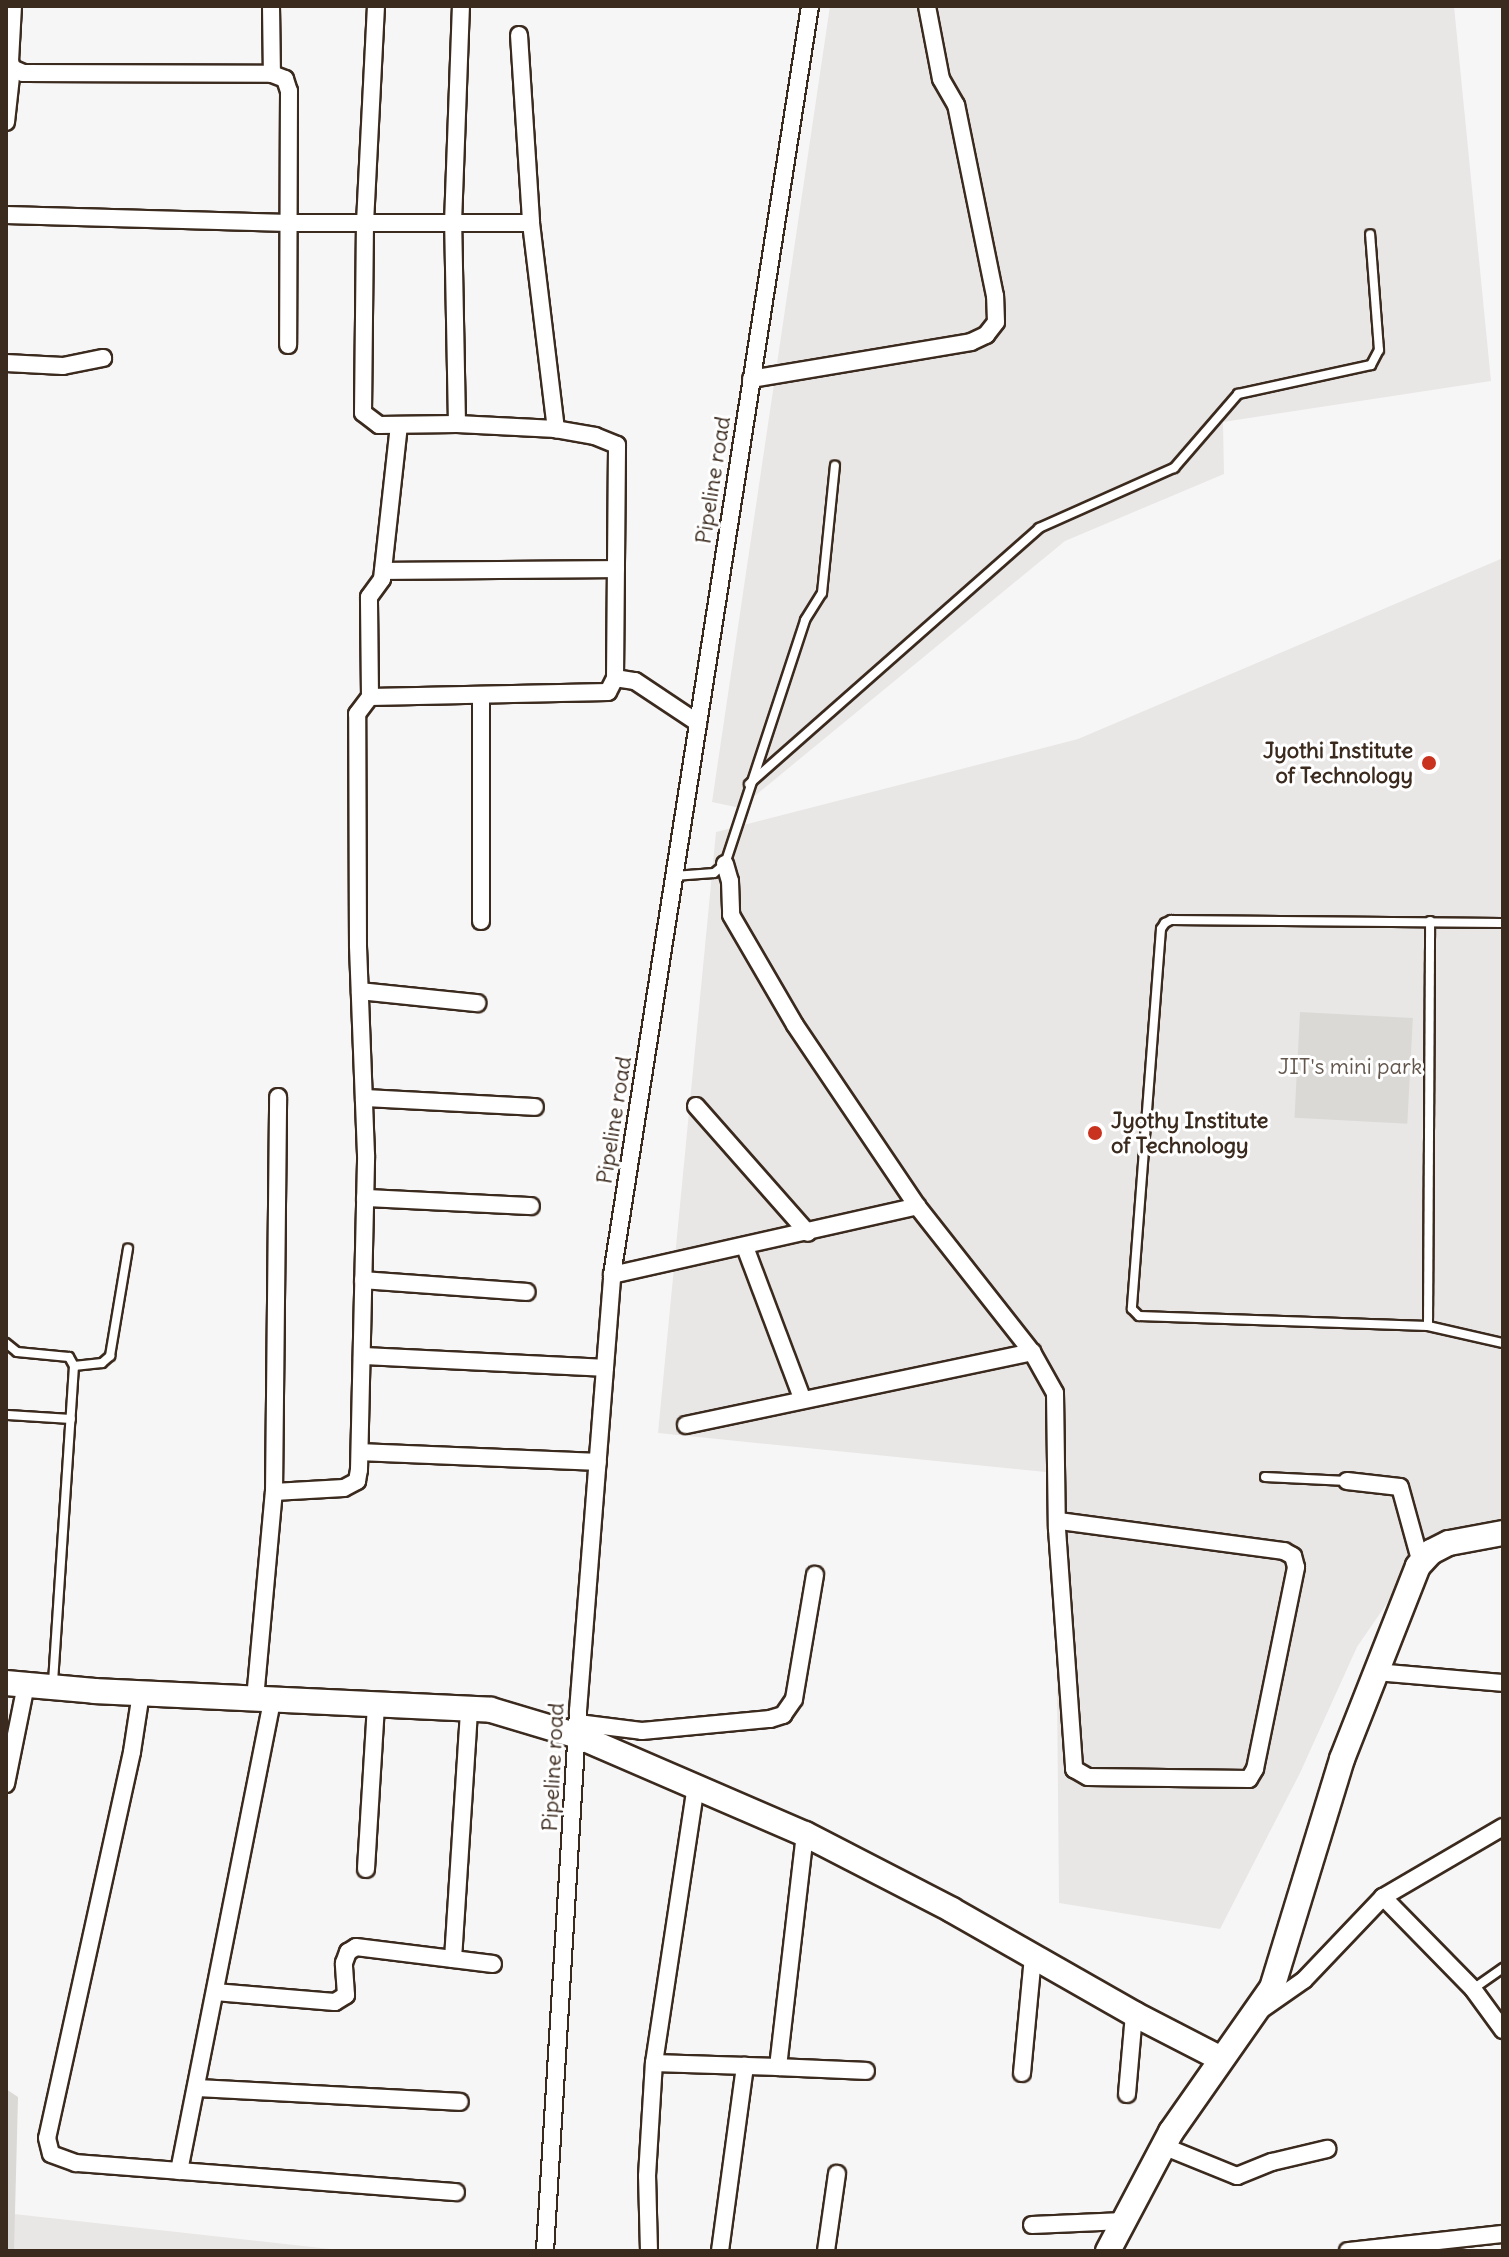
<!DOCTYPE html>
<html>
<head>
<meta charset="utf-8">
<style>
  body { margin:0 }
  #map { position:relative; width:1509px; height:2257px; overflow:hidden; background:#f7f6f6; font-family:Delius,sans-serif }
  div>[style] { position:absolute }
  .built>* { inset:0; background:#e9e7e6 }
  .green>* { inset:0; background:#dbd9d6; transform-origin:0 0 }
  .roads { filter:drop-shadow(2px 0 #3b2a1e) drop-shadow(-2px 0 #3b2a1e) drop-shadow(0 2px #3b2a1e) drop-shadow(0 -2px #3b2a1e) }
  .lane>* { height:8px; margin:-4px; padding:0 4px; transform-origin:4px; border-radius:4px; background:#fff }
  .street>* { height:16px; margin:-8px; padding:0 8px; transform-origin:8px; border-radius:8px; background:#fff }
  .secondary>* { height:24px; margin:-12px; padding:0 12px; transform-origin:12px; border-radius:12px; background:#fff }
  .dots>* { width:22px; height:22px; translate:-50% -50%; box-sizing:border-box; border:4px solid #fff; border-radius:50% }
  span { translate:-50% -50%; white-space:nowrap; text-align:center; line-height:1.15; -webkit-text-stroke:6px #fff; paint-order:stroke }
  .street-label { font-size:22px; color:#3b2a1e }
  .poi-label { font-size:22px; color:#3b2a1e; font-weight:700 }
  .right { translate:-100% -50%; text-align:right }
  .left { translate:0 -50%; text-align:left }
  .park-label { font-size:22px; color:#63564c }
  .frame { position:absolute; inset:0; border:8px solid #3b2a1e; pointer-events:none }
</style>
</head>
<body>
<div id="map">
  <div class="built">
    <i style="clip-path:polygon(830px 6px,1454px 6px,1491px 381px,1223px 422px,1224px 474px,1065px 541px,740px 808px,712px 802px)"></i>
    <i style="clip-path:polygon(1503px 558px,1503px 1526px,1427px 1545px,1357px 1647px,1300px 1773px,1220px 1929px,1059px 1903px,1055px 1473px,658px 1433px,716px 832px,1078px 739px)"></i>
    <i style="clip-path:polygon(14px 2214px,348px 2251px,14px 2251px)"></i>
  </div>
  <div class="green">
    <i style="left:1300px;top:1012px;width:113px;height:106px;rotate:3deg"></i>
    <i style="clip-path:polygon(6px 2089px,18px 2097px,14px 2251px,6px 2251px)"></i>
  </div>
  <div class="roads">
    <div class="lane">
      <i style="left:749px;top:784px;width:387px;rotate:-41.4deg"></i>
      <i style="left:1039px;top:528px;width:148px;rotate:-24deg"></i>
      <i style="left:1174px;top:468px;width:98px;rotate:-49.1deg"></i>
      <i style="left:1238px;top:394px;width:136px;rotate:-12.3deg"></i>
      <i style="left:1371px;top:365px;width:17px;rotate:-62deg"></i>
      <i style="left:1379px;top:350px;width:116px;rotate:-94.4deg"></i>
      <i style="left:674px;top:876px;width:40px;rotate:-4.3deg"></i>
      <i style="left:714px;top:873px;width:14px;rotate:-39deg"></i>
      <i style="left:725px;top:864px;width:257px;rotate:-71.8deg"></i>
      <i style="left:805px;top:620px;width:32px;rotate:-58deg"></i>
      <i style="left:822px;top:593px;width:128px;rotate:-84.2deg"></i>
      <i style="left:1501px;top:923px;width:330px;rotate:-179.5deg"></i>
      <i style="left:1171px;top:920px;width:7px;rotate:153deg"></i>
      <i style="left:1165px;top:923px;width:7px;rotate:124deg"></i>
      <i style="left:1161px;top:929px;width:381px;rotate:94.4deg"></i>
      <i style="left:1132px;top:1309px;width:10px;rotate:45deg"></i>
      <i style="left:1139px;top:1316px;width:289px;rotate:2deg"></i>
      <i style="left:1428px;top:1326px;width:77px;rotate:12.8deg"></i>
      <i style="left:1428px;top:1326px;width:405px;rotate:-89.7deg"></i>
      <i style="left:6px;top:1343px;width:14px;rotate:39deg"></i>
      <i style="left:17px;top:1352px;width:52px;rotate:5.5deg"></i>
      <i style="left:69px;top:1357px;width:10px;rotate:61deg"></i>
      <i style="left:74px;top:1366px;width:321px;rotate:93.8deg"></i>
      <i style="left:74px;top:1366px;width:28px;rotate:-6deg"></i>
      <i style="left:102px;top:1363px;width:11px;rotate:-41deg"></i>
      <i style="left:110px;top:1356px;width:109px;rotate:-80.5deg"></i>
      <i style="left:8px;top:1415px;width:63px;rotate:3.6deg"></i>
      <i style="left:1265px;top:1477px;width:82px;rotate:2.8deg"></i>
      <i style="left:1473px;top:1989px;width:37px;rotate:-35deg"></i>
    </div>
    <div class="street">
      <i style="left:13px;top:6px;width:55px;rotate:93.1deg"></i>
      <i style="left:10px;top:61px;width:7px;rotate:74deg"></i>
      <i style="left:12px;top:68px;width:12px;rotate:24deg"></i>
      <i style="left:23px;top:73px;width:249px;rotate:0.2deg"></i>
      <i style="left:272px;top:74px;width:14px;rotate:21deg"></i>
      <i style="left:285px;top:79px;width:13px;rotate:72deg"></i>
      <i style="left:289px;top:91px;width:254px;rotate:90.2deg"></i>
      <i style="left:271px;top:6px;width:68px;rotate:89.2deg"></i>
      <i style="left:519px;top:35px;width:188px;rotate:86.3deg"></i>
      <i style="left:531px;top:223px;width:208px;rotate:83.1deg"></i>
      <i style="left:6px;top:122px;width:54px;rotate:-83.7deg"></i>
      <i style="left:6px;top:215px;width:283px;rotate:1.6deg"></i>
      <i style="left:289px;top:223px;width:242px"></i>
      <i style="left:6px;top:363px;width:57px;rotate:3deg"></i>
      <i style="left:63px;top:366px;width:41px;rotate:-11.3deg"></i>
      <i style="left:751px;top:379px;width:223px;rotate:-9.5deg"></i>
      <i style="left:971px;top:342px;width:17px;rotate:-25deg"></i>
      <i style="left:986px;top:335px;width:16px;rotate:-52deg"></i>
      <i style="left:996px;top:322px;width:26px;rotate:-92deg"></i>
      <i style="left:995px;top:296px;width:195px;rotate:-101.5deg"></i>
      <i style="left:956px;top:105px;width:30px;rotate:-120deg"></i>
      <i style="left:941px;top:79px;width:74px;rotate:-100.9deg"></i>
      <i style="left:457px;top:424px;width:201px;rotate:-91.1deg"></i>
      <i style="left:453px;top:223px;width:217px;rotate:-87.9deg"></i>
      <i style="left:383px;top:571px;width:233px;rotate:-0.5deg"></i>
      <i style="left:615px;top:678px;width:20px;rotate:9deg"></i>
      <i style="left:635px;top:681px;width:76px;rotate:33.7deg"></i>
      <i style="left:370px;top:697px;width:100px;rotate:-90.6deg"></i>
      <i style="left:369px;top:597px;width:22px;rotate:-54deg"></i>
      <i style="left:382px;top:579px;width:155px;rotate:-83.7deg"></i>
      <i style="left:725px;top:864px;width:18px;rotate:74deg"></i>
      <i style="left:730px;top:881px;width:34px;rotate:88deg"></i>
      <i style="left:731px;top:915px;width:127px;rotate:59.8deg"></i>
      <i style="left:795px;top:1025px;width:218px;rotate:56deg"></i>
      <i style="left:917px;top:1206px;width:186px;rotate:51.8deg"></i>
      <i style="left:1032px;top:1352px;width:47px;rotate:60.7deg"></i>
      <i style="left:1055px;top:1393px;width:136px;rotate:89.2deg"></i>
      <i style="left:1057px;top:1529px;width:241px;rotate:85.9deg"></i>
      <i style="left:1074px;top:1769px;width:16px;rotate:30deg"></i>
      <i style="left:1088px;top:1777px;width:161px;rotate:0.7deg"></i>
      <i style="left:1249px;top:1779px;width:12px;rotate:-59deg"></i>
      <i style="left:1255px;top:1769px;width:206px;rotate:-78.5deg"></i>
      <i style="left:1296px;top:1567px;width:11px;rotate:-105deg"></i>
      <i style="left:1293px;top:1556px;width:10px;rotate:-151deg"></i>
      <i style="left:1284px;top:1551px;width:227px;rotate:-172.4deg"></i>
      <i style="left:481px;top:921px;width:226px;rotate:-90deg"></i>
      <i style="left:360px;top:991px;width:118px;rotate:5.9deg"></i>
      <i style="left:364px;top:1098px;width:171px;rotate:3deg"></i>
      <i style="left:696px;top:1106px;width:169px;rotate:48.6deg"></i>
      <i style="left:365px;top:1198px;width:166px;rotate:2.8deg"></i>
      <i style="left:745px;top:1247px;width:161px;rotate:69.3deg"></i>
      <i style="left:612px;top:1275px;width:313px;rotate:-12.7deg"></i>
      <i style="left:363px;top:1280px;width:164px;rotate:4.2deg"></i>
      <i style="left:362px;top:1356px;width:243px;rotate:2.8deg"></i>
      <i style="left:686px;top:1425px;width:354px;rotate:-11.9deg"></i>
      <i style="left:360px;top:1452px;width:238px;rotate:2.4deg"></i>
      <i style="left:1347px;top:1481px;width:53px;rotate:6.5deg"></i>
      <i style="left:1400px;top:1487px;width:79px;rotate:74.6deg"></i>
      <i style="left:274px;top:1492px;width:395px;rotate:-89.4deg"></i>
      <i style="left:1375px;top:1672px;width:128px;rotate:4.9deg"></i>
      <i style="left:141px;top:1693px;width:60px;rotate:98.7deg"></i>
      <i style="left:132px;top:1752px;width:395px;rotate:102.4deg"></i>
      <i style="left:47px;top:2138px;width:16px;rotate:76deg"></i>
      <i style="left:51px;top:2154px;width:27px;rotate:20deg"></i>
      <i style="left:76px;top:2163px;width:381px;rotate:4.4deg"></i>
      <i style="left:255px;top:1699px;width:208px;rotate:-84.8deg"></i>
      <i style="left:274px;top:1492px;width:70px;rotate:-3.3deg"></i>
      <i style="left:344px;top:1488px;width:15px;rotate:-28deg"></i>
      <i style="left:357px;top:1481px;width:11px;rotate:-80deg"></i>
      <i style="left:359px;top:1470px;width:315px;rotate:-88.7deg"></i>
      <i style="left:366px;top:1155px;width:210px;rotate:-92.2deg"></i>
      <i style="left:358px;top:945px;width:231px;rotate:-90.2deg"></i>
      <i style="left:357px;top:714px;width:21px;rotate:-53deg"></i>
      <i style="left:370px;top:697px;width:238px;rotate:-1.2deg"></i>
      <i style="left:608px;top:692px;width:16px;rotate:-63deg"></i>
      <i style="left:615px;top:678px;width:233px;rotate:-89.5deg"></i>
      <i style="left:617px;top:445px;width:24px;rotate:-158deg"></i>
      <i style="left:595px;top:436px;width:40px;rotate:-170deg"></i>
      <i style="left:556px;top:429px;width:99px;rotate:-177.1deg"></i>
      <i style="left:457px;top:424px;width:78px;rotate:179.3deg"></i>
      <i style="left:379px;top:425px;width:20px;rotate:-143deg"></i>
      <i style="left:363px;top:413px;width:190px;rotate:-89.4deg"></i>
      <i style="left:365px;top:223px;width:217px;rotate:-87.1deg"></i>
      <i style="left:578px;top:1723px;width:64px;rotate:7.1deg"></i>
      <i style="left:642px;top:1731px;width:129px;rotate:-5.4deg"></i>
      <i style="left:770px;top:1719px;width:14px;rotate:-17deg"></i>
      <i style="left:783px;top:1715px;width:19px;rotate:-55deg"></i>
      <i style="left:794px;top:1699px;width:126px;rotate:-80.4deg"></i>
      <i style="left:6px;top:1784px;width:101px;rotate:-78.6deg"></i>
      <i style="left:366px;top:1869px;width:164px;rotate:-86.5deg"></i>
      <i style="left:1383px;top:1897px;width:129px;rotate:45.6deg"></i>
      <i style="left:1473px;top:1989px;width:51px;rotate:53.8deg"></i>
      <i style="left:453px;top:1959px;width:251px;rotate:-86.3deg"></i>
      <i style="left:215px;top:1992px;width:120px;rotate:4.8deg"></i>
      <i style="left:335px;top:2002px;width:13px;rotate:-32deg"></i>
      <i style="left:346px;top:1995px;width:32px;rotate:-94deg"></i>
      <i style="left:344px;top:1963px;width:12px;rotate:-70deg"></i>
      <i style="left:348px;top:1952px;width:9px;rotate:-32deg"></i>
      <i style="left:356px;top:1947px;width:138px;rotate:7.1deg"></i>
      <i style="left:1261px;top:2010px;width:52px;rotate:-34.9deg"></i>
      <i style="left:1304px;top:1980px;width:115px;rotate:-46.4deg"></i>
      <i style="left:1383px;top:1897px;width:139px;rotate:-30.3deg"></i>
      <i style="left:654px;top:2063px;width:124px;rotate:1.8deg"></i>
      <i style="left:778px;top:2067px;width:235px;rotate:-83.4deg"></i>
      <i style="left:778px;top:2067px;width:88px;rotate:2.6deg"></i>
      <i style="left:1022px;top:2073px;width:118px;rotate:-84.6deg"></i>
      <i style="left:196px;top:2088px;width:264px;rotate:3deg"></i>
      <i style="left:1127px;top:2094px;width:80px;rotate:-85deg"></i>
      <i style="left:1163px;top:2146px;width:80px;rotate:22.1deg"></i>
      <i style="left:1237px;top:2176px;width:38px;rotate:-22deg"></i>
      <i style="left:1272px;top:2162px;width:57px;rotate:-13.3deg"></i>
      <i style="left:179px;top:2171px;width:480px;rotate:-78.8deg"></i>
      <i style="left:1032px;top:2225px;width:92px;rotate:-2.5deg"></i>
      <i style="left:545px;top:2251px;width:541px;rotate:-86.5deg"></i>
      <i style="left:578px;top:1711px;width:437px;rotate:-85.5deg"></i>
      <i style="left:612px;top:1275px;width:1284px;rotate:-81.13deg"></i>
      <i style="left:649px;top:2251px;width:75px;rotate:-91.5deg"></i>
      <i style="left:647px;top:2176px;width:113px;rotate:-86.5deg"></i>
      <i style="left:654px;top:2063px;width:280px;rotate:-81.4deg"></i>
      <i style="left:720px;top:2251px;width:187px;rotate:-82.3deg"></i>
      <i style="left:826px;top:2251px;width:78px;rotate:-81.9deg"></i>
      <i style="left:1348px;top:2251px;width:156px;rotate:-6.3deg"></i>
    </div>
    <div class="secondary">
      <i style="left:6px;top:1683px;width:89px;rotate:5.1deg"></i>
      <i style="left:95px;top:1691px;width:396px;rotate:2.7deg"></i>
      <i style="left:491px;top:1710px;width:91px;rotate:16.6deg"></i>
      <i style="left:578px;top:1736px;width:247px;rotate:23.4deg"></i>
      <i style="left:805px;top:1834px;width:165px;rotate:27.3deg"></i>
      <i style="left:952px;top:1910px;width:210px;rotate:29.7deg"></i>
      <i style="left:1134px;top:2014px;width:98px;rotate:27.3deg"></i>
      <i style="left:1108px;top:2251px;width:135px;rotate:-62.1deg"></i>
      <i style="left:1171px;top:2132px;width:176px;rotate:-55deg"></i>
      <i style="left:1272px;top:1988px;width:239px;rotate:-73deg"></i>
      <i style="left:1342px;top:1759px;width:207px;rotate:-68.5deg"></i>
      <i style="left:1418px;top:1566px;width:19px;rotate:-47deg"></i>
      <i style="left:1431px;top:1552px;width:20px;rotate:-27deg"></i>
      <i style="left:1449px;top:1543px;width:55px;rotate:-10.5deg"></i>
    </div>
  </div>
  <div class="dots">
    <i style="left:1429px;top:763px;background:#c8321e"></i>
    <i style="left:1095px;top:1133px;background:#c8321e"></i>
  </div>
  <div class="street-label">
    <span style="left:713px;top:480px;rotate:-81deg">Pipeline road</span>
    <span style="left:614px;top:1120px;rotate:-81deg">Pipeline road</span>
    <span style="left:553px;top:1767px;rotate:-87deg">Pipeline road</span>
  </div>
  <div class="poi-label">
    <span class="right" style="left:1413px;top:763px">Jyothi Institute<br>of Technology</span>
    <span class="left" style="left:1111px;top:1133px">Jyothy Institute<br>of Technology</span>
  </div>
  <div class="park-label">
    <span style="left:1350px;top:1067px">JIT's mini park</span>
  </div>
  <div class="frame"></div>
</div>
</body>
</html>
